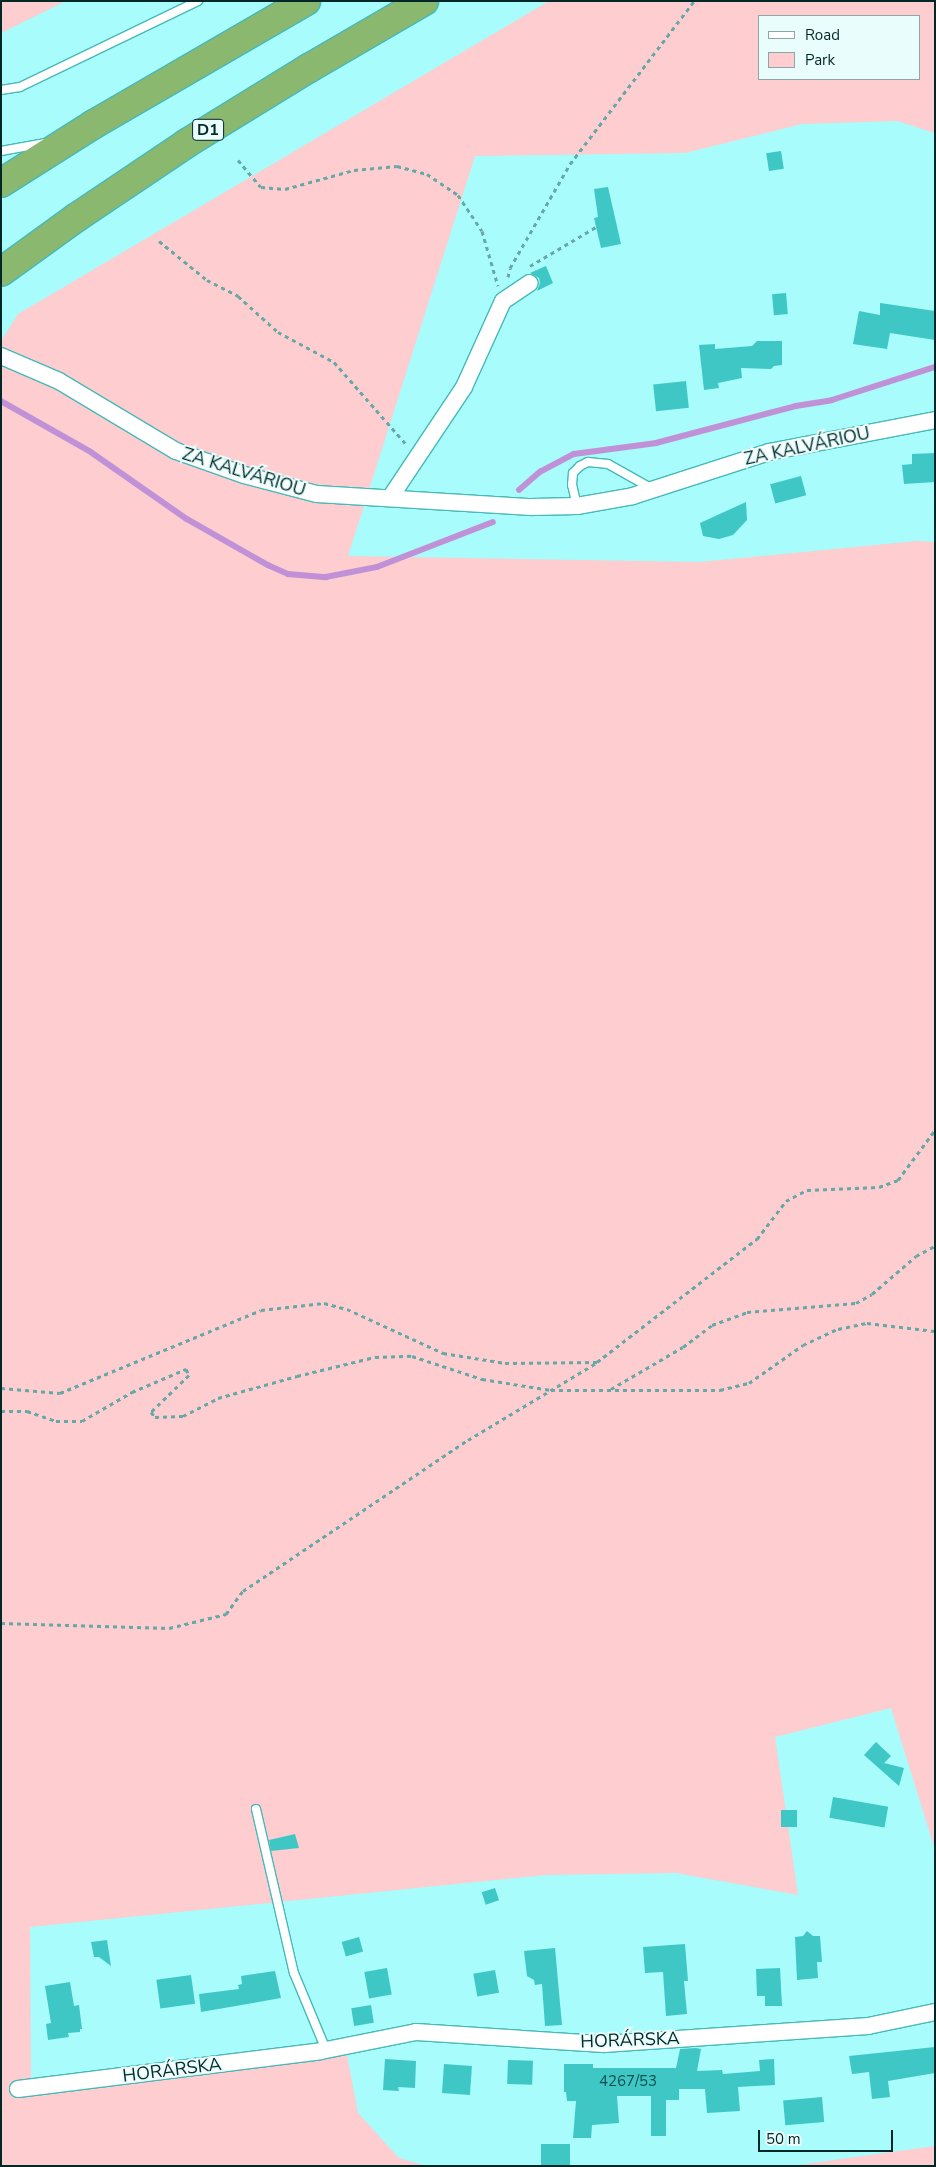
<!DOCTYPE html>
<html>
<head>
<meta charset="utf-8">
<style>
  body { margin:0 }
  #map { position:relative; width:936px; height:2167px; overflow:hidden; background:#a8fcfb; font-family:"Nunito Sans",sans-serif }
  div>[style] { position:absolute }
  .green>* { inset:0; background:#fdcdcf }
  .stream>* { height:5.5px; margin:-2.75px; padding:0 2.75px; transform-origin:2.75px; border-radius:2.75px; background:#c191d8 }
  .building>* { inset:0; background:#3fc7c6; transform-origin:0 0 }
  .path>* { height:3px; margin-top:-1.5px; transform-origin:0; background:repeating-linear-gradient(90deg,#66a7a7 0 4px,transparent 0 8px) }
  .roads { filter:drop-shadow(1px 0 #46b9b8) drop-shadow(-1px 0 #46b9b8) drop-shadow(0 1px #46b9b8) drop-shadow(0 -1px #46b9b8) }
  .service>* { height:8px; margin:-4px; padding:0 4px; transform-origin:4px; border-radius:4px; background:#fff }
  .minor>* { height:16px; margin:-8px; padding:0 8px; transform-origin:8px; border-radius:8px; background:#fff }
  .motorway>* { height:28px; margin:-14px; padding:0 14px; transform-origin:14px; border-radius:14px; background:#8ab86f }
  span { translate:-50% -50%; white-space:nowrap; text-align:center; line-height:1.15; -webkit-text-stroke:4px #e9fdfc; paint-order:stroke }
  .number-label { font-size:15px; color:#114f4f }
  .number-label span { -webkit-text-stroke-width:0 }
  .shield-label span { padding:1px 4px; background:#e9fdfc; border:1px solid; border-radius:4px; -webkit-text-stroke-width:0 }
  .shield-label { font-size:16px; color:#022727; font-weight:700 }
  .street-label { font-size:18px; color:#022727 }
  .frame { position:absolute; inset:0; border:2px solid #022727; pointer-events:none }
  .legend { position:absolute; left:758px; top:15px; width:162px; height:65px; box-sizing:border-box; background:#e9fdfc; border:1px solid #8da7a7; margin:0; padding:6px 9px; list-style:none; font-size:15px; color:#022727 }
  .legend li { display:flex; align-items:center; gap:10px; height:25px }
  .legend b { width:25px; border:1px solid #8da7a7 }
  .scale { position:absolute; left:758px; top:2130px; width:135px; height:22px; box-sizing:border-box; border:2px solid #022727; border-top:0; padding-left:6px; font-size:15px; line-height:18px; white-space:nowrap; color:#022727; -webkit-text-stroke:4px #e9fdfc; paint-order:stroke }
</style>
</head>
<body>
<div id="map">
  <div class="green">
    <i style="clip-path:polygon(1px 1px,66px 1px,1px 33px)"></i>
    <i style="clip-path:polygon(evenodd,549px 1px,935px 1px,935px 133px,897px 121px,802px 124px,685px 153px,475px 156px,348px 556px,699px 562px,917px 541px,935px 542px,935px 1850px,891px 1708px,775px 1737px,798px 1895px,676px 1873px,545px 1875px,30px 1927px,31px 2081px,345px 2045px,358px 2113px,399px 2158px,427px 2166px,1px 2166px,1px 341px,18px 314px,549px 1px,760px 16px,920px 16px,920px 79px,760px 79px,760px 16px)"></i>
    <i style="clip-path:polygon(935px 2146px,935px 2166px,790px 2166px)"></i>
  </div>
  <div class="stream">
    <i style="left:1px;top:401px;width:103px;rotate:29.5deg"></i>
    <i style="left:91px;top:452px;width:117px;rotate:34.9deg"></i>
    <i style="left:187px;top:519px;width:93px;rotate:29.6deg"></i>
    <i style="left:268px;top:565px;width:22px;rotate:24deg"></i>
    <i style="left:288px;top:574px;width:38px;rotate:5deg"></i>
    <i style="left:326px;top:577px;width:52px;rotate:-11.1deg"></i>
    <i style="left:377px;top:567px;width:124px;rotate:-21.2deg"></i>
    <i style="left:519px;top:490px;width:28px;rotate:-41deg"></i>
    <i style="left:540px;top:472px;width:38px;rotate:-28deg"></i>
    <i style="left:574px;top:454px;width:83px;rotate:-7.6deg"></i>
    <i style="left:656px;top:443px;width:145px;rotate:-14.8deg"></i>
    <i style="left:796px;top:406px;width:36px;rotate:-9deg"></i>
    <i style="left:832px;top:400px;width:108px;rotate:-17.8deg"></i>
  </div>
  <div class="building">
    <i style="left:781px;top:151px;width:18px;height:15px;rotate:81deg"></i>
    <i style="clip-path:polygon(608px 187px,621px 244px,601px 248px,594px 218px,598px 217px,594px 189px)"></i>
    <i style="clip-path:polygon(546px 266px,553px 283px,537px 291px,540px 283px,539px 278px,530px 273px)"></i>
    <i style="left:786px;top:293px;width:21px;height:14px;rotate:85deg"></i>
    <i style="clip-path:polygon(880px 303px,935px 311px,935px 340px,890px 333px,887px 349px,853px 344px,859px 311px,880px 315px)"></i>
    <i style="clip-path:polygon(757px 341px,782px 341px,782px 365px,774px 366px,771px 369px,741px 368px,742px 378px,718px 383px,719px 388px,704px 390px,699px 345px,715px 344px,715px 349px,752px 346px)"></i>
    <i style="left:686px;top:381px;width:27px;height:33px;rotate:84deg"></i>
    <i style="clip-path:polygon(935px 453px,935px 482px,904px 484px,902px 465px,912px 464px,912px 454px)"></i>
    <i style="left:801px;top:476px;width:20px;height:32px;rotate:75deg"></i>
    <i style="clip-path:polygon(746px 502px,747px 520px,733px 535px,719px 539px,703px 536px,700px 523px)"></i>
    <i style="clip-path:polygon(876px 1742px,891px 1756px,884px 1763px,904px 1768px,899px 1786px,864px 1755px)"></i>
    <i style="left:833px;top:1797px;width:56px;height:21px;rotate:10deg"></i>
    <i style="left:781px;top:1810px;width:16px;height:17px"></i>
    <i style="clip-path:polygon(295px 1834px,299px 1848px,271px 1851px,269px 1840px)"></i>
    <i style="left:495px;top:1888px;width:13px;height:14px;rotate:72deg"></i>
    <i style="clip-path:polygon(807px 1931px,813px 1936px,820px 1936px,822px 1962px,817px 1962px,818px 1978px,797px 1980px,795px 1937px,803px 1936px)"></i>
    <i style="left:359px;top:1937px;width:15px;height:18px;rotate:74deg"></i>
    <i style="clip-path:polygon(107px 1940px,111px 1966px,99px 1957px,94px 1957px,91px 1942px)"></i>
    <i style="clip-path:polygon(685px 1944px,688px 1981px,684px 1981px,687px 2014px,666px 2016px,663px 1972px,645px 1973px,643px 1947px)"></i>
    <i style="clip-path:polygon(555px 1948px,562px 2025px,545px 2026px,542px 1984px,535px 1985px,534px 1980px,527px 1976px,524px 1951px)"></i>
    <i style="left:387px;top:1968px;width:27px;height:23px;rotate:80deg"></i>
    <i style="clip-path:polygon(780px 1968px,782px 2006px,765px 2006px,765px 1996px,757px 1996px,756px 1969px)"></i>
    <i style="left:495px;top:1970px;width:23px;height:22px;rotate:80deg"></i>
    <i style="clip-path:polygon(275px 1971px,281px 1998px,201px 2012px,199px 1994px,239px 1989px,238px 1985px,242px 1984px,241px 1976px)"></i>
    <i style="left:191px;top:1975px;width:29px;height:35px;rotate:82deg"></i>
    <i style="clip-path:polygon(70px 1982px,74px 2006px,79px 2005px,82px 2029px,80px 2029px,80px 2032px,68px 2033px,69px 2037px,48px 2040px,46px 2024px,51px 2023px,45px 1986px)"></i>
    <i style="left:371px;top:2005px;width:18px;height:20px;rotate:81deg"></i>
    <i style="clip-path:polygon(935px 2047px,935px 2073px,888px 2081px,890px 2097px,872px 2099px,869px 2072px,852px 2074px,849px 2056px)"></i>
    <i style="clip-path:polygon(696px 2048px,701px 2049px,697px 2071px,722px 2070px,723px 2074px,760px 2071px,759px 2060px,774px 2059px,775px 2085px,738px 2087px,740px 2111px,707px 2113px,705px 2089px,679px 2089px,679px 2100px,666px 2100px,666px 2136px,651px 2136px,651px 2096px,617px 2096px,619px 2123px,592px 2125px,591px 2138px,573px 2138px,576px 2101px,567px 2101px,566px 2092px,564px 2092px,564px 2064px,593px 2064px,593px 2068px,676px 2068px,680px 2049px)"></i>
    <i style="clip-path:polygon(385px 2059px,416px 2061px,415px 2088px,398px 2087px,399px 2091px,383px 2090px)"></i>
    <i style="left:508px;top:2060px;width:25px;height:24px;rotate:2deg"></i>
    <i style="left:444px;top:2064px;width:28px;height:29px;rotate:4deg"></i>
    <i style="left:822px;top:2097px;width:25px;height:39px;rotate:85deg"></i>
    <i style="left:541px;top:2144px;width:29px;height:22px"></i>
  </div>
  <div class="path">
    <i style="left:238px;top:160px;width:35px;rotate:50deg"></i>
    <i style="left:261px;top:187px;width:24px;rotate:5deg"></i>
    <i style="left:285px;top:189px;width:72px;rotate:-15.4deg"></i>
    <i style="left:354px;top:170px;width:43px;rotate:-5.3deg"></i>
    <i style="left:397px;top:166px;width:31px;rotate:15deg"></i>
    <i style="left:427px;top:174px;width:37px;rotate:34deg"></i>
    <i style="left:458px;top:195px;width:43px;rotate:56.3deg"></i>
    <i style="left:482px;top:231px;width:57px;rotate:73.8deg"></i>
    <i style="left:159px;top:241px;width:62px;rotate:39.1deg"></i>
    <i style="left:207px;top:280px;width:35px;rotate:27deg"></i>
    <i style="left:238px;top:296px;width:54px;rotate:42deg"></i>
    <i style="left:278px;top:332px;width:64px;rotate:28.2deg"></i>
    <i style="left:334px;top:362px;width:109px;rotate:48.7deg"></i>
    <i style="left:530px;top:266px;width:77px;rotate:-30.6deg"></i>
    <i style="left:508px;top:277px;width:9px;rotate:-77deg"></i>
    <i style="left:510px;top:268px;width:120px;rotate:-60deg"></i>
    <i style="left:570px;top:164px;width:205px;rotate:-52.7deg"></i>
    <i style="left:1px;top:1388px;width:59px;rotate:4.8deg"></i>
    <i style="left:60px;top:1393px;width:217px;rotate:-22.4deg"></i>
    <i style="left:261px;top:1310px;width:63px;rotate:-6.3deg"></i>
    <i style="left:324px;top:1303px;width:24px;rotate:15deg"></i>
    <i style="left:347px;top:1309px;width:106px;rotate:24.6deg"></i>
    <i style="left:443px;top:1353px;width:63px;rotate:9.2deg"></i>
    <i style="left:505px;top:1363px;width:92px;rotate:-0.6deg"></i>
    <i style="left:597px;top:1362px;width:202px;rotate:-37.6deg"></i>
    <i style="left:757px;top:1239px;width:48px;rotate:-52.7deg"></i>
    <i style="left:786px;top:1201px;width:24px;rotate:-28deg"></i>
    <i style="left:807px;top:1190px;width:72px;rotate:-2.4deg"></i>
    <i style="left:879px;top:1187px;width:20px;rotate:-20deg"></i>
    <i style="left:898px;top:1180px;width:62px;rotate:-53.5deg"></i>
    <i style="left:611px;top:1389px;width:83px;rotate:-30.3deg"></i>
    <i style="left:683px;top:1347px;width:36px;rotate:-37deg"></i>
    <i style="left:712px;top:1325px;width:37px;rotate:-20deg"></i>
    <i style="left:747px;top:1312px;width:109px;rotate:-4.7deg"></i>
    <i style="left:856px;top:1303px;width:18px;rotate:-29deg"></i>
    <i style="left:872px;top:1294px;width:58px;rotate:-40.8deg"></i>
    <i style="left:916px;top:1256px;width:21px;rotate:-28deg"></i>
    <i style="left:1px;top:1411px;width:26px"></i>
    <i style="left:27px;top:1411px;width:31px;rotate:19deg"></i>
    <i style="left:56px;top:1421px;width:26px"></i>
    <i style="left:82px;top:1421px;width:58px;rotate:-30.1deg"></i>
    <i style="left:132px;top:1392px;width:59px;rotate:-23.1deg"></i>
    <i style="left:186px;top:1369px;width:7px;rotate:63deg"></i>
    <i style="left:189px;top:1375px;width:53px;rotate:135.8deg"></i>
    <i style="left:151px;top:1412px;width:6px;rotate:51deg"></i>
    <i style="left:155px;top:1417px;width:28px;rotate:-2deg"></i>
    <i style="left:183px;top:1416px;width:39px;rotate:-27deg"></i>
    <i style="left:218px;top:1398px;width:82px;rotate:-15.6deg"></i>
    <i style="left:297px;top:1376px;width:80px;rotate:-13.7deg"></i>
    <i style="left:375px;top:1357px;width:37px;rotate:-2deg"></i>
    <i style="left:412px;top:1356px;width:74px;rotate:18.2deg"></i>
    <i style="left:482px;top:1379px;width:70px;rotate:9.1deg"></i>
    <i style="left:551px;top:1390px;width:169px"></i>
    <i style="left:720px;top:1390px;width:30px;rotate:-14deg"></i>
    <i style="left:749px;top:1383px;width:66px;rotate:-35.1deg"></i>
    <i style="left:803px;top:1345px;width:38px;rotate:-25deg"></i>
    <i style="left:838px;top:1329px;width:30px;rotate:-12deg"></i>
    <i style="left:867px;top:1323px;width:68px;rotate:6.7deg"></i>
    <i style="left:1px;top:1623px;width:168px;rotate:1.7deg"></i>
    <i style="left:169px;top:1628px;width:59px;rotate:-13.8deg"></i>
    <i style="left:226px;top:1614px;width:29px;rotate:-54deg"></i>
    <i style="left:243px;top:1591px;width:271px;rotate:-33.9deg"></i>
    <i style="left:468px;top:1440px;width:149px;rotate:-31deg"></i>
  </div>
  <div class="roads">
    <div class="service">
      <i style="left:1px;top:90px;width:19px;rotate:-9deg"></i>
      <i style="left:20px;top:87px;width:198px;rotate:-25.8deg"></i>
      <i style="left:1px;top:151px;width:45px;rotate:-10.3deg"></i>
      <i style="left:577px;top:506px;width:22px;rotate:-103deg"></i>
      <i style="left:572px;top:485px;width:12px;rotate:-85deg"></i>
      <i style="left:573px;top:473px;width:10px;rotate:-45deg"></i>
      <i style="left:580px;top:466px;width:9px;rotate:-27deg"></i>
      <i style="left:588px;top:462px;width:20px;rotate:6deg"></i>
      <i style="left:608px;top:464px;width:49px;rotate:29.2deg"></i>
      <i style="left:256px;top:1809px;width:168px;rotate:77deg"></i>
      <i style="left:294px;top:1973px;width:83px;rotate:67.4deg"></i>
    </div>
    <div class="minor">
      <i style="left:1px;top:356px;width:63px;rotate:23.3deg"></i>
      <i style="left:59px;top:381px;width:136px;rotate:30.9deg"></i>
      <i style="left:176px;top:451px;width:72px;rotate:19.4deg"></i>
      <i style="left:244px;top:475px;width:75px;rotate:14.6deg"></i>
      <i style="left:317px;top:494px;width:215px;rotate:3.5deg"></i>
      <i style="left:532px;top:507px;width:45px;rotate:-1.3deg"></i>
      <i style="left:577px;top:506px;width:57px;rotate:-10.1deg"></i>
      <i style="left:633px;top:496px;width:143px;rotate:-17.9deg"></i>
      <i style="left:769px;top:452px;width:169px;rotate:-10.9deg"></i>
      <i style="left:390px;top:498px;width:133px;rotate:-56.3deg"></i>
      <i style="left:464px;top:387px;width:94px;rotate:-65.6deg"></i>
      <i style="left:503px;top:301px;width:32px;rotate:-34deg"></i>
      <i style="left:18px;top:2089px;width:305px;rotate:-7.1deg"></i>
      <i style="left:321px;top:2051px;width:97px;rotate:-11.3deg"></i>
      <i style="left:416px;top:2032px;width:188px;rotate:3.7deg"></i>
      <i style="left:604px;top:2044px;width:265px;rotate:-3.9deg"></i>
      <i style="left:868px;top:2026px;width:68px;rotate:-11.8deg"></i>
    </div>
    <div class="motorway">
      <i style="left:1px;top:183px;width:110px;rotate:-32.4deg"></i>
      <i style="left:94px;top:124px;width:245px;rotate:-30.1deg"></i>
      <i style="left:1px;top:272px;width:94px;rotate:-35.9deg"></i>
      <i style="left:77px;top:217px;width:133px;rotate:-33.9deg"></i>
      <i style="left:187px;top:143px;width:143px;rotate:-31.6deg"></i>
      <i style="left:309px;top:68px;width:133px;rotate:-30.2deg"></i>
    </div>
  </div>
  <div class="number-label">
    <span style="left:628px;top:2082px">4267/53</span>
  </div>
  <div class="shield-label">
    <span style="left:208px;top:130px">D1</span>
  </div>
  <div class="street-label">
    <span style="left:807px;top:446px;rotate:-12deg">ZA KALVÁRIOU</span>
    <span style="left:244px;top:472px;rotate:17deg">ZA KALVÁRIOU</span>
    <span style="left:630px;top:2040px;rotate:-2deg">HORÁRSKA</span>
    <span style="left:172px;top:2070px;rotate:-7deg">HORÁRSKA</span>
  </div>
  <div class="frame"></div>
  <ul class="legend">
  <li><b style="height:6px;background:#fff"></b>Road</li>
  <li><b style="height:14px;background:#fdcdcf"></b>Park</li>
  </ul>
  <div class="scale">50 m</div>
</div>
</body>
</html>
